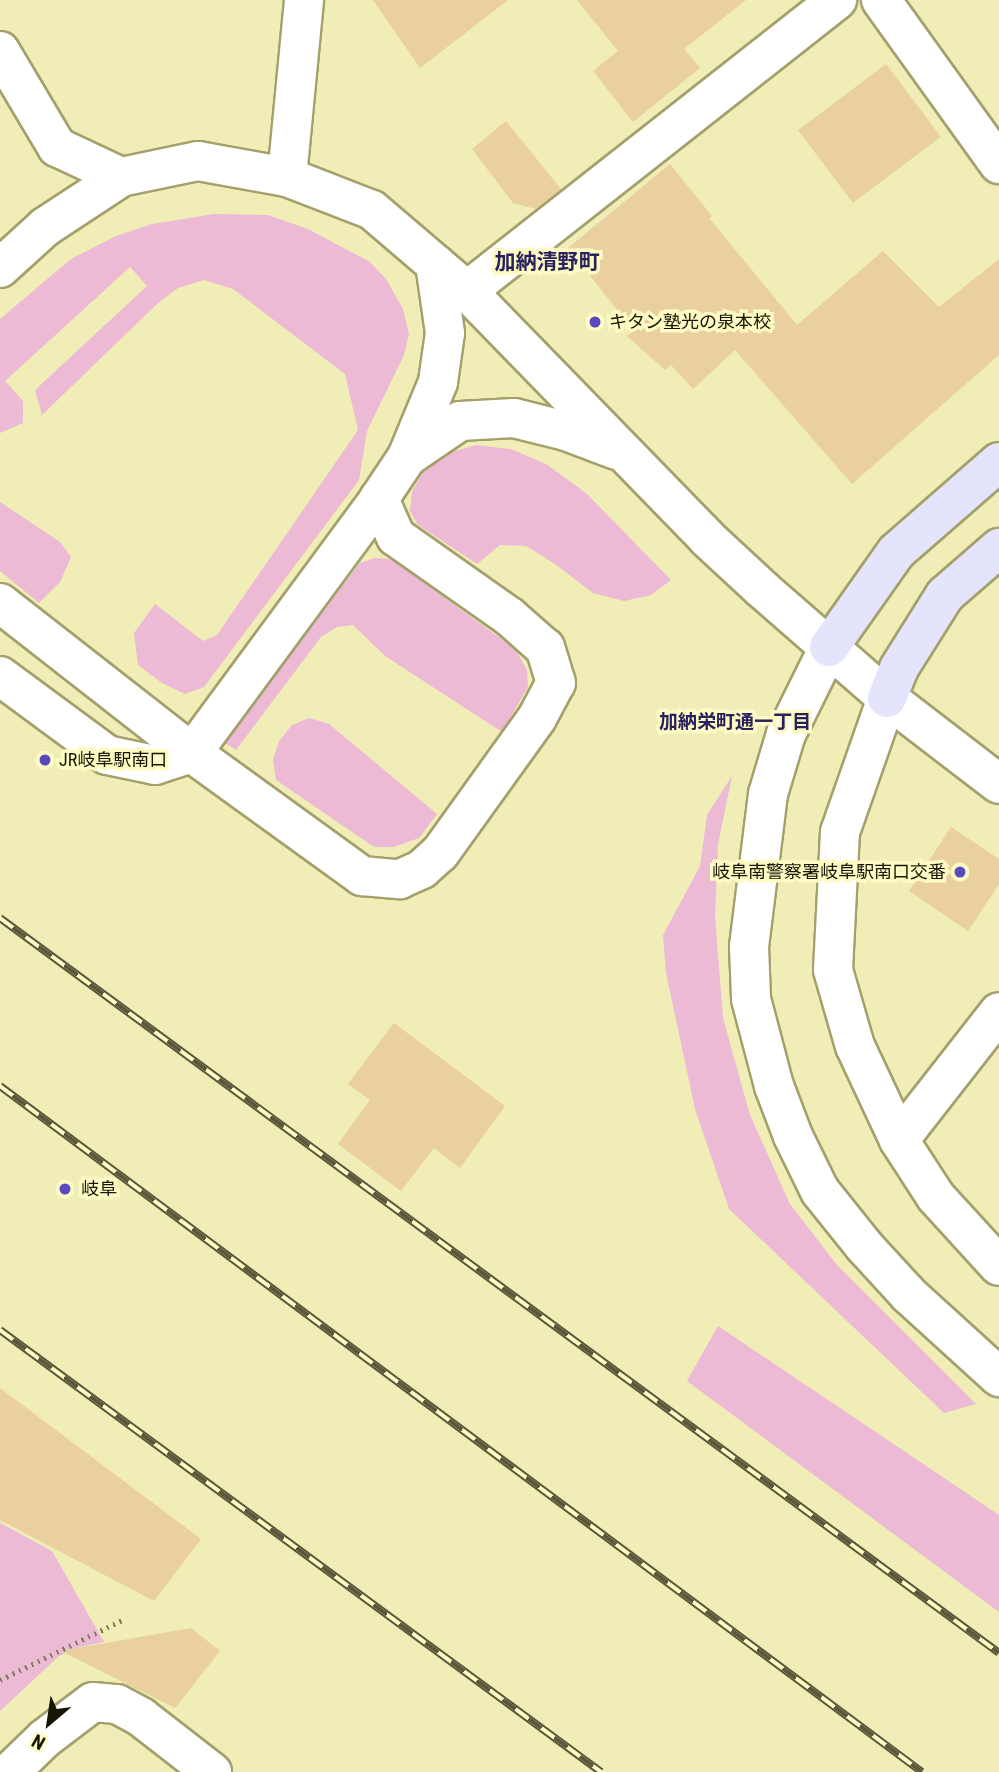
<!DOCTYPE html>
<html>
<head>
<meta charset="utf-8">
<style>
  body { margin:0 }
  #map { position:relative; width:999px; height:1772px; overflow:hidden; background:#f0edb6; font-family:"Roboto Condensed","Noto Sans JP",sans-serif }
  div>[style] { position:absolute }
  .green>* { inset:0; background:#ecbad5 }
  .building>* { inset:0; background:#e9d09e; transform-origin:0 0 }
  .path>* { height:4.5px; margin-top:-2.25px; transform-origin:0; background:repeating-linear-gradient(90deg,#817f5b 0 2px,transparent 0 7px) }
  .roads { filter:drop-shadow(2px 0 #a4a06c) drop-shadow(-2px 0 #a4a06c) drop-shadow(0 2px #a4a06c) drop-shadow(0 -2px #a4a06c) }
  .minor>* { height:38px; margin:-19px; padding:0 19px; transform-origin:19px; border-radius:19px; background:#fff }
  .major>* { height:38px; margin:-19px; padding:0 19px; transform-origin:19px; border-radius:19px; background:#e4e4fd }
  .rail>* { height:8px; margin-top:-4px; transform-origin:0; background:repeating-linear-gradient(90deg,#fefac3 0 16px,#5a583a 0 32px); box-sizing:border-box; border-block:2px solid #5a583a }
  .dots>* { width:19px; height:19px; translate:-50% -50%; box-sizing:border-box; border:4px solid #fefac3; border-radius:50% }
  span { translate:-50% -50%; white-space:nowrap; text-align:center; line-height:1.15; -webkit-text-stroke:7px #fefac3; paint-order:stroke }
  .poi-label { font-size:18px; color:#171503 }
  .left { translate:0 -50%; text-align:left }
  .right { translate:-100% -50%; text-align:right }
  .neighbourhood-label { font-size:19px; color:#2a225c; font-weight:700 }
  .quarter-label { font-size:21px; color:#2a225c; font-weight:700 }
  .north { position:absolute; left:14px; top:1688px; width:70px; height:70px; -webkit-text-stroke:5px #fefac3; paint-order:stroke; rotate:209deg; font-size:19px; font-weight:700; line-height:28px; text-align:center; color:#171503 }
  .north::after { content:''; display:block; margin:auto; width:24px; height:32px; background:#171503; clip-path:polygon(50% 0,100% 100%,50% 72%,0 100%) }
</style>
</head>
<body>
<div id="map">
  <div class="green">
    <i style="clip-path:polygon(214px 214px,268px 215px,308px 229px,370px 262px,386px 279px,403px 309px,409px 334px,404px 355px,367px 431px,359px 480px,204px 687px,185px 694px,162px 683px,138px 665px,134px 633px,155px 604px,203px 641px,217px 635px,358px 430px,345px 374px,233px 289px,204px 280px,178px 288px,158px 303px,42px 415px,35px 390px,147px 286px,130px 267px,5px 381px,23px 401px,23px 423px,0 433px,0 319px,71px 259px,116px 236px,152px 224px)"></i>
    <i style="clip-path:polygon(476px 445px,511px 449px,546px 464px,586px 493px,671px 580px,651px 595px,624px 601px,593px 593px,555px 564px,526px 546px,500px 545px,477px 564px,418px 525px,410px 511px,412px 492px,424px 470px,438px 456px)"></i>
    <i style="clip-path:polygon(0 502px,60px 542px,71px 557px,60px 582px,39px 603px,0 571px)"></i>
    <i style="clip-path:polygon(375px 558px,391px 559px,515px 649px,527px 670px,528px 687px,502px 732px,385px 656px,353px 625px,337px 627px,321px 637px,236px 750px,223px 742px,360px 563px)"></i>
    <i style="clip-path:polygon(309px 718px,329px 724px,437px 814px,419px 838px,394px 847px,374px 847px,276px 780px,273px 760px,279px 741px,292px 725px)"></i>
    <i style="clip-path:polygon(732px 776px,718px 844px,715px 917px,723px 1018px,750px 1115px,790px 1204px,837px 1265px,976px 1404px,944px 1413px,729px 1209px,695px 1109px,666px 973px,663px 935px,700px 866px,707px 815px)"></i>
    <i style="clip-path:polygon(718px 1326px,999px 1515px,999px 1612px,687px 1381px)"></i>
    <i style="clip-path:polygon(0 1523px,52px 1551px,104px 1642px,80px 1647px,59px 1656px,0 1711px)"></i>
  </div>
  <div class="building">
    <i style="clip-path:polygon(373px 0,508px 0,420px 68px)"></i>
    <i style="clip-path:polygon(577px 0,746px 0,684px 49px,700px 68px,633px 122px,593px 71px,618px 51px)"></i>
    <i style="left:886px;top:64px;width:91px;height:110px;rotate:53deg"></i>
    <i style="clip-path:polygon(506px 121px,561px 189px,536px 209px,513px 203px,472px 149px)"></i>
    <i style="clip-path:polygon(670px 164px,712px 216px,709px 218px,797px 325px,883px 251px,939px 307px,999px 259px,999px 355px,852px 484px,735px 350px,693px 389px,671px 365px,665px 370px,627px 336px,634px 331px,568px 248px)"></i>
    <i style="clip-path:polygon(951px 827px,999px 859px,999px 884px,968px 931px,909px 891px)"></i>
    <i style="clip-path:polygon(394px 1023px,505px 1106px,460px 1168px,434px 1148px,401px 1191px,338px 1144px,370px 1100px,348px 1084px)"></i>
    <i style="clip-path:polygon(0 1388px,201px 1539px,154px 1601px,0 1520px)"></i>
    <i style="clip-path:polygon(191px 1628px,220px 1651px,175px 1708px,61px 1651px)"></i>
  </div>
  <div class="path">
    <i style="left:0;top:1680px;width:140px;rotate:-26.2deg"></i>
  </div>
  <div class="roads">
    <div class="minor">
      <i style="left:881px;top:0;width:202px;rotate:54.3deg"></i>
      <i style="left:0;top:51px;width:112px;rotate:59.3deg"></i>
      <i style="left:57px;top:147px;width:71px;rotate:25.1deg"></i>
      <i style="left:287px;top:177px;width:178px;rotate:-84.5deg"></i>
      <i style="left:0;top:268px;width:61px;rotate:-42.3deg"></i>
      <i style="left:45px;top:227px;width:91px;rotate:-33.3deg"></i>
      <i style="left:121px;top:177px;width:79px;rotate:-11.7deg"></i>
      <i style="left:198px;top:161px;width:90px;rotate:10.2deg"></i>
      <i style="left:287px;top:177px;width:91px;rotate:21.2deg"></i>
      <i style="left:372px;top:210px;width:125px;rotate:40.5deg"></i>
      <i style="left:467px;top:291px;width:344px;rotate:45.8deg"></i>
      <i style="left:707px;top:538px;width:75px;rotate:42.8deg"></i>
      <i style="left:762px;top:589px;width:166px;rotate:41.1deg"></i>
      <i style="left:887px;top:698px;width:141px;rotate:37.5deg"></i>
      <i style="left:467px;top:291px;width:471px;rotate:-38.2deg"></i>
      <i style="left:407px;top:457px;width:64px;rotate:-34.2deg"></i>
      <i style="left:460px;top:421px;width:54px;rotate:-3.2deg"></i>
      <i style="left:514px;top:418px;width:54px;rotate:14deg"></i>
      <i style="left:566px;top:431px;width:53px;rotate:20.8deg"></i>
      <i style="left:0;top:603px;width:244px;rotate:38deg"></i>
      <i style="left:192px;top:753px;width:210px;rotate:35.9deg"></i>
      <i style="left:362px;top:876px;width:38px;rotate:5deg"></i>
      <i style="left:400px;top:879px;width:24px;rotate:-24deg"></i>
      <i style="left:422px;top:869px;width:24px;rotate:-42deg"></i>
      <i style="left:440px;top:853px;width:166px;rotate:-54.3deg"></i>
      <i style="left:537px;top:718px;width:40px;rotate:-62deg"></i>
      <i style="left:556px;top:683px;width:37px;rotate:-107deg"></i>
      <i style="left:545px;top:648px;width:47px;rotate:-138.5deg"></i>
      <i style="left:510px;top:617px;width:139px;rotate:-144.9deg"></i>
      <i style="left:396px;top:537px;width:42px;rotate:-114.1deg"></i>
      <i style="left:379px;top:499px;width:50px;rotate:-56.3deg"></i>
      <i style="left:407px;top:457px;width:81px;rotate:-67.5deg"></i>
      <i style="left:438px;top:382px;width:49px;rotate:-81.9deg"></i>
      <i style="left:445px;top:333px;width:70px;rotate:-98.2deg"></i>
      <i style="left:829px;top:647px;width:97px;rotate:116.3deg"></i>
      <i style="left:786px;top:734px;width:63px;rotate:106.7deg"></i>
      <i style="left:768px;top:794px;width:153px;rotate:97.1deg"></i>
      <i style="left:749px;top:946px;width:53px;rotate:87.8deg"></i>
      <i style="left:751px;top:999px;width:90px;rotate:75.2deg"></i>
      <i style="left:774px;top:1086px;width:53px;rotate:69.2deg"></i>
      <i style="left:793px;top:1136px;width:61px;rotate:63.9deg"></i>
      <i style="left:820px;top:1191px;width:70px;rotate:51.3deg"></i>
      <i style="left:864px;top:1246px;width:67px;rotate:47.4deg"></i>
      <i style="left:909px;top:1295px;width:122px;rotate:42.3deg"></i>
      <i style="left:0;top:676px;width:133px;rotate:36.4deg"></i>
      <i style="left:107px;top:755px;width:49px;rotate:11.8deg"></i>
      <i style="left:155px;top:765px;width:39px;rotate:-18deg"></i>
      <i style="left:192px;top:753px;width:315px;rotate:-53.6deg"></i>
      <i style="left:887px;top:698px;width:142px;rotate:109.3deg"></i>
      <i style="left:840px;top:832px;width:138px;rotate:92.9deg"></i>
      <i style="left:833px;top:970px;width:79px;rotate:73.9deg"></i>
      <i style="left:855px;top:1046px;width:104px;rotate:64.9deg"></i>
      <i style="left:899px;top:1140px;width:68px;rotate:57deg"></i>
      <i style="left:936px;top:1197px;width:93px;rotate:47.6deg"></i>
      <i style="left:899px;top:1140px;width:162px;rotate:-52deg"></i>
      <i style="left:10px;top:1772px;width:47px;rotate:-44.1deg"></i>
      <i style="left:44px;top:1739px;width:61px;rotate:-37.1deg"></i>
      <i style="left:93px;top:1702px;width:24px;rotate:5deg"></i>
      <i style="left:117px;top:1704px;width:27px;rotate:28deg"></i>
      <i style="left:141px;top:1717px;width:90px;rotate:37.8deg"></i>
    </div>
    <div class="major">
      <i style="left:829px;top:647px;width:116px;rotate:-54.8deg"></i>
      <i style="left:896px;top:552px;width:137px;rotate:-41.1deg"></i>
      <i style="left:887px;top:698px;width:32px;rotate:-68deg"></i>
      <i style="left:899px;top:668px;width:86px;rotate:-57.8deg"></i>
      <i style="left:945px;top:595px;width:72px;rotate:-41deg"></i>
    </div>
  </div>
  <div class="rail">
    <i style="left:0;top:918px;width:1240px;rotate:36.34deg"></i>
    <i style="left:0;top:1086px;width:1149px;rotate:36.65deg"></i>
    <i style="left:0;top:1330px;width:746px;rotate:36.33deg"></i>
  </div>
  <div class="dots">
    <i style="left:595px;top:322px;background:#5a48c0"></i>
    <i style="left:45px;top:760px;background:#5a48c0"></i>
    <i style="left:960px;top:872px;background:#5a48c0"></i>
    <i style="left:65px;top:1189px;background:#5a48c0"></i>
  </div>
  <div class="poi-label">
    <span class="left" style="left:609px;top:322px">キタン塾光の泉本校</span>
    <span class="left" style="left:59px;top:760px">JR岐阜駅南口</span>
    <span class="right" style="left:946px;top:872px">岐阜南警察署岐阜駅南口交番</span>
    <span class="left" style="left:81px;top:1189px">岐阜</span>
  </div>
  <div class="neighbourhood-label">
    <span style="left:735px;top:722px">加納栄町通一丁目</span>
  </div>
  <div class="quarter-label">
    <span style="left:547px;top:262px">加納清野町</span>
  </div>
  <div class="north">N</div>
</div>
</body>
</html>
